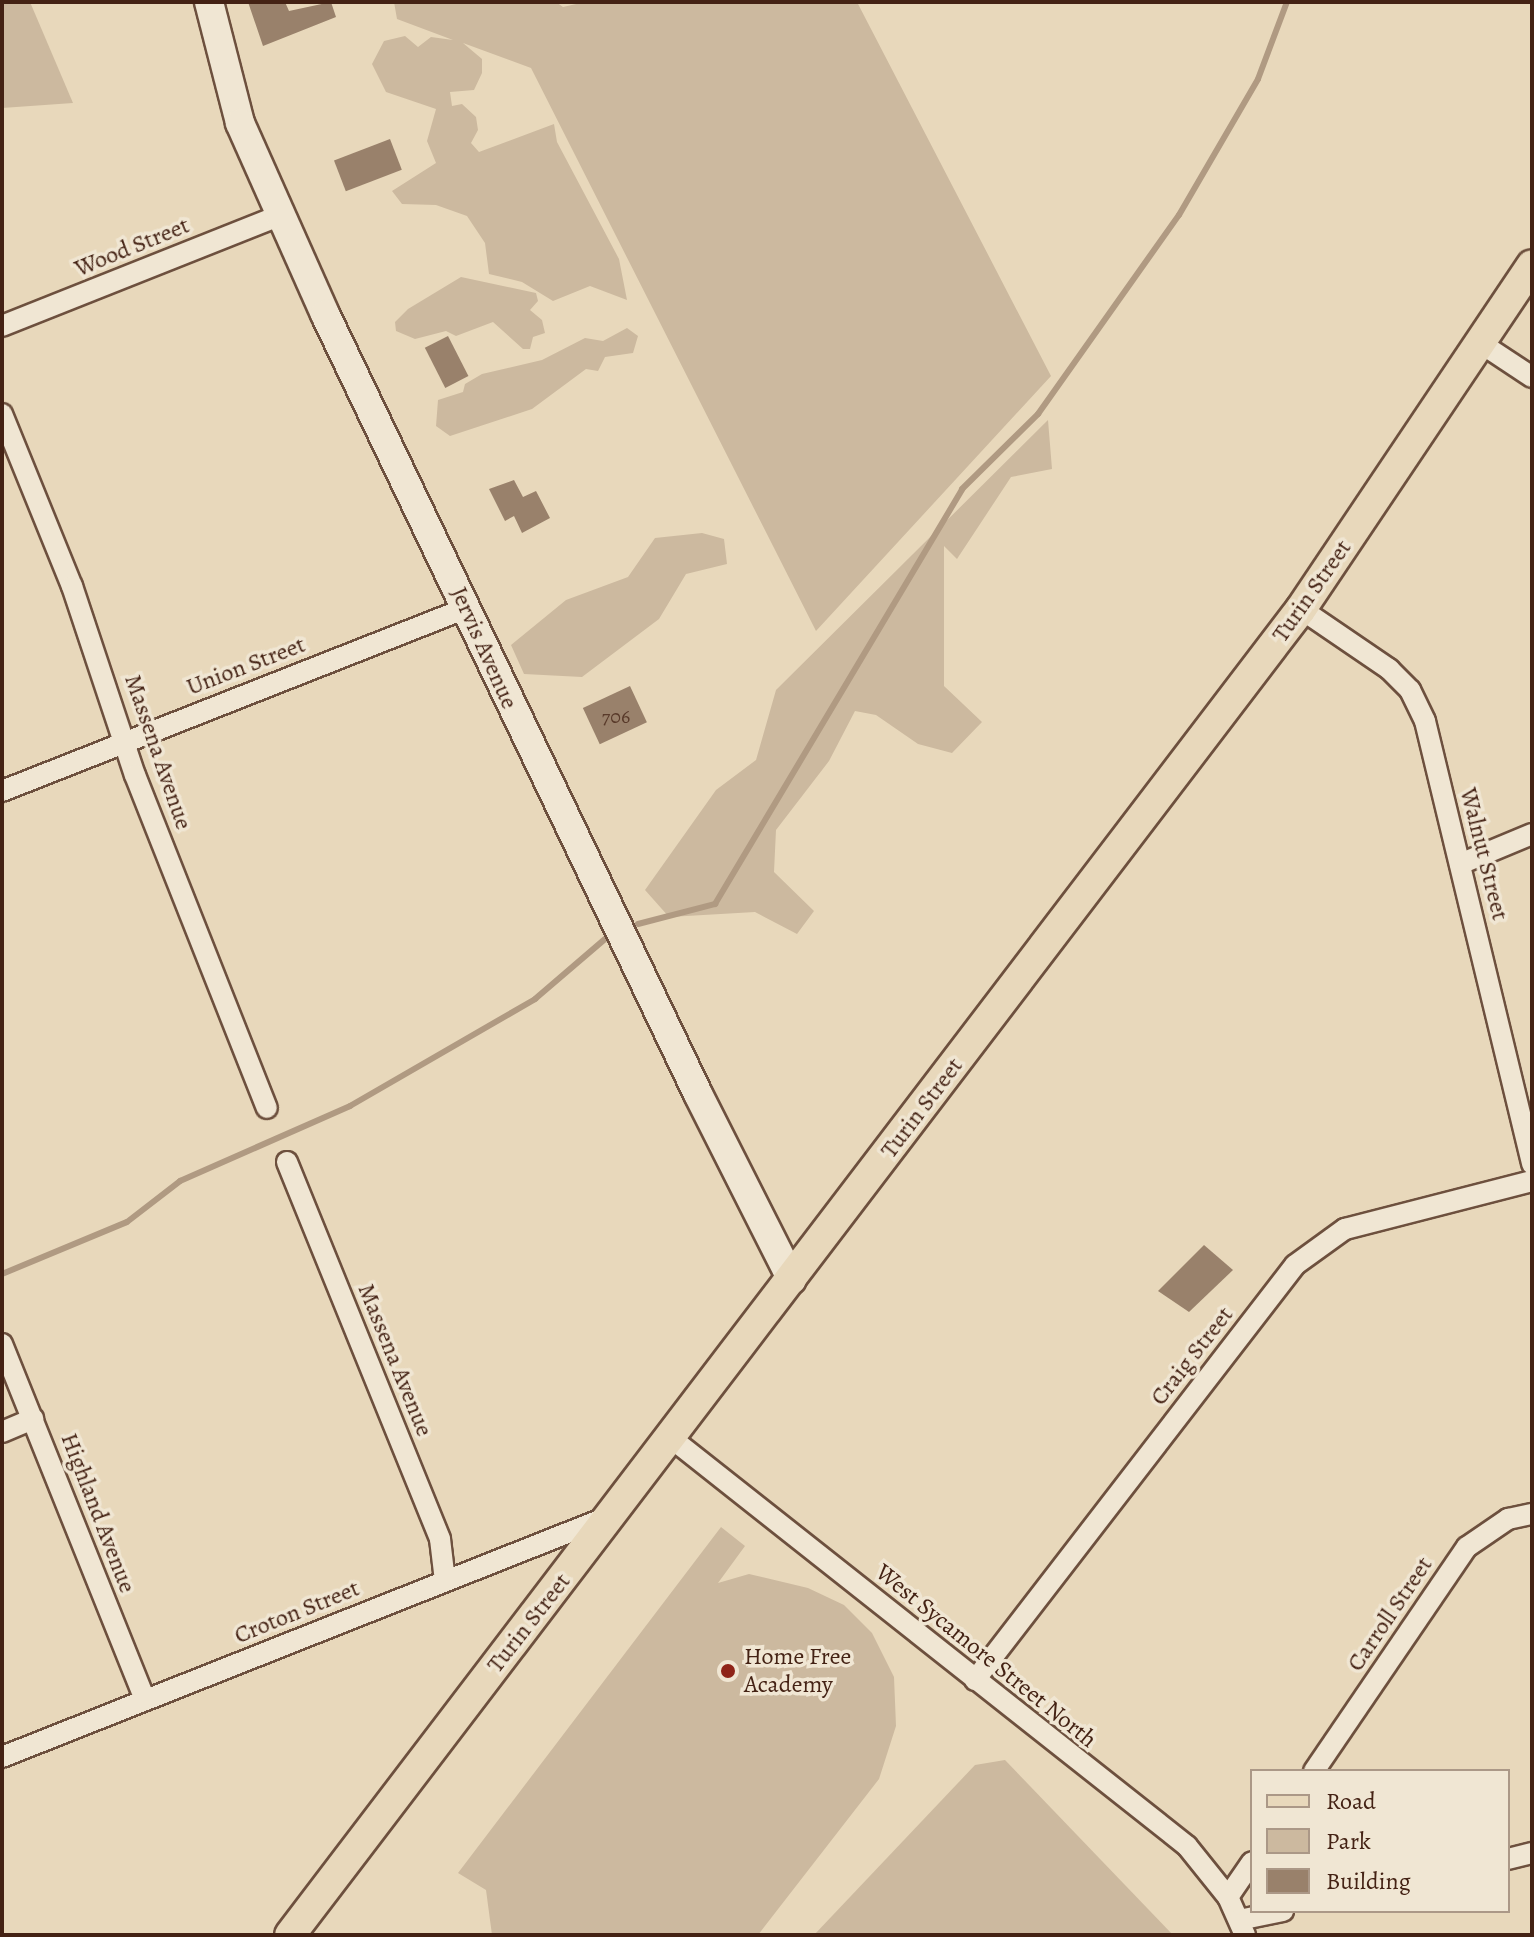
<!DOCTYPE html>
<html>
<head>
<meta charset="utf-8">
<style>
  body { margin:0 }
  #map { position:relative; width:1534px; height:1937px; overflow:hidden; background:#e8d8bb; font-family:Alegreya,serif }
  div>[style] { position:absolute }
  .green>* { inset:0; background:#ccb99f }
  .stream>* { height:6px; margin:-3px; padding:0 3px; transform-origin:3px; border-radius:3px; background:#b09a82 }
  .building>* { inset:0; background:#99816b; transform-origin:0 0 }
  .roads { filter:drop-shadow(2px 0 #6d503e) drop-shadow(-2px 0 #6d503e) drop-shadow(0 2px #6d503e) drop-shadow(0 -2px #6d503e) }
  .street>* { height:20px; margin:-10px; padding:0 10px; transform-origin:10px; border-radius:10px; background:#f0e6d3 }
  .secondary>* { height:28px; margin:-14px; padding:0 14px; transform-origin:14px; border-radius:14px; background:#f0e6d3 }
  .primary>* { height:30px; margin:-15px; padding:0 15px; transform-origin:15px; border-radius:15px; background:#e8d8bb }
  .dots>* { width:22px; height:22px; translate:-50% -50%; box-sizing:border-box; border:4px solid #f0e6d3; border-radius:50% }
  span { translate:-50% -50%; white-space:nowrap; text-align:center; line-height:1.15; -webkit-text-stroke:7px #f0e6d3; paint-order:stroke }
  .number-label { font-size:20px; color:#593a2a }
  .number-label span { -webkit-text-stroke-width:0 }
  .street-label { font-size:24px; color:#442214 }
  .poi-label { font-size:24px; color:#442214 }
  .left { translate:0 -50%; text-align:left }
  .frame { position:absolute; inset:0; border:4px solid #442214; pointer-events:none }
  .legend { position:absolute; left:1250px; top:1769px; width:260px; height:144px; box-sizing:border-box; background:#f0e6d3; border:2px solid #ab9887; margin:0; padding:10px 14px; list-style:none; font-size:24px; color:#442214 }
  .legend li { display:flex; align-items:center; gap:16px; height:40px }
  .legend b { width:40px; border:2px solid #ab9887 }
</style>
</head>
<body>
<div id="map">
  <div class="green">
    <i style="clip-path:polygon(2px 2px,30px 2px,73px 103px,2px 108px)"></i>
    <i style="clip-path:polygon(394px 2px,556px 2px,563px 7px,585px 2px,857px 2px,1051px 376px,816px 631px,531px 68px,463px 43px,482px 59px,482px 73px,474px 90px,450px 92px,452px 106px,462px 104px,476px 117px,478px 130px,471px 143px,479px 152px,554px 124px,557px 142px,619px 259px,627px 300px,590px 286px,553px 301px,522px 282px,489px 274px,485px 243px,467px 216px,436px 205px,402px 204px,392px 191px,436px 163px,427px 141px,436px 109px,386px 92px,372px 64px,384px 41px,405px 36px,418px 47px,431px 37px,453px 40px,397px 19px)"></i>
    <i style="clip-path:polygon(461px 277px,536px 293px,538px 301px,530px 310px,542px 320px,545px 333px,533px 337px,530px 349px,523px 349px,493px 322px,456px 336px,446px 331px,415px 339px,396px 331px,395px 322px,408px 309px)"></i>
    <i style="clip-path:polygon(627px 328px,638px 336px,633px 353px,605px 357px,598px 371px,586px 369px,532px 409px,450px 436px,436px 426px,438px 400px,463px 392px,465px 384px,482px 374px,542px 360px,585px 338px,603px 341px)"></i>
    <i style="clip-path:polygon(1048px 420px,1052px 469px,1011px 477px,957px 559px,944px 546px,944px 686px,982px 722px,952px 753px,918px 744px,876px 715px,855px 711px,829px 761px,776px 830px,774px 872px,814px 911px,797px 934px,755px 912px,669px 917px,645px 890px,716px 790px,756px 760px,776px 690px)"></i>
    <i style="clip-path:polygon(702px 533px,724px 539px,727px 564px,686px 574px,659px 619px,582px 677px,524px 674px,511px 645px,566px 600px,628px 577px,655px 538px)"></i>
    <i style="clip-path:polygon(721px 1527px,745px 1546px,718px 1583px,749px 1574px,808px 1588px,844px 1605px,872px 1633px,894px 1677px,896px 1726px,879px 1779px,758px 1935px,492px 1935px,486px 1890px,458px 1873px)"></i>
    <i style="clip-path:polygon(1005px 1760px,1173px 1935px,814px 1935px,975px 1765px)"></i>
  </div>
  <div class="stream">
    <i style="left:638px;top:924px;width:80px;rotate:-14.6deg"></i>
    <i style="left:715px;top:904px;width:483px;rotate:-59.2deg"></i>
    <i style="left:962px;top:489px;width:107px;rotate:-44.6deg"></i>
    <i style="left:1038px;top:414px;width:244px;rotate:-54.7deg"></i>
    <i style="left:1179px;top:215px;width:157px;rotate:-59.8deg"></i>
    <i style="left:1258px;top:79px;width:82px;rotate:-69.4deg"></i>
    <i style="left:2px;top:1274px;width:135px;rotate:-22.6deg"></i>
    <i style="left:127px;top:1222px;width:67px;rotate:-37.7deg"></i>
    <i style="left:180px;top:1181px;width:186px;rotate:-23.8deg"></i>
    <i style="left:350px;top:1106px;width:214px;rotate:-30deg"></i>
    <i style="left:535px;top:999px;width:92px;rotate:-40.6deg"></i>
  </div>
  <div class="building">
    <i style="clip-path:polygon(248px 2px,285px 2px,289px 11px,331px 2px,336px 17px,263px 46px)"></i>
    <i style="left:390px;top:139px;width:33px;height:60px;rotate:69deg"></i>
    <i style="left:448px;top:336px;width:45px;height:26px;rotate:63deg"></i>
    <i style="clip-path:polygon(514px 480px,523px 497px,536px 491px,550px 518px,522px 533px,514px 516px,505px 521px,489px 489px)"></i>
    <i style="left:630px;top:686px;width:40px;height:52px;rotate:65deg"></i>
    <i style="clip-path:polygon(1204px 1245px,1233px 1270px,1189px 1312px,1158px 1291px)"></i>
  </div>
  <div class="roads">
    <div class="street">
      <i style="left:2px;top:326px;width:300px;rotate:-21.7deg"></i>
      <i style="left:1482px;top:344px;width:60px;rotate:33.4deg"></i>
      <i style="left:2px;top:414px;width:186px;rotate:67.9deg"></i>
      <i style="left:72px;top:586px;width:199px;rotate:71.6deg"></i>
      <i style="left:135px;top:775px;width:358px;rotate:68.4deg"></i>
      <i style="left:1301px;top:609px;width:107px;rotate:34.3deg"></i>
      <i style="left:1389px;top:669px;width:30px;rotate:45deg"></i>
      <i style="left:1410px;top:690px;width:34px;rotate:64deg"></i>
      <i style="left:1425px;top:721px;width:456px;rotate:76.4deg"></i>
      <i style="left:2px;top:791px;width:499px;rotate:-21.5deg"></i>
      <i style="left:1460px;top:864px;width:78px;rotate:-22.6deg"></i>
      <i style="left:287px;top:1162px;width:407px;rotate:67.9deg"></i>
      <i style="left:440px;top:1539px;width:42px;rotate:83.2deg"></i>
      <i style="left:2px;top:1344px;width:384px;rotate:68.1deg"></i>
      <i style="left:2px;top:1432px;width:34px;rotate:-23deg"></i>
      <i style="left:671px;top:1438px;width:658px;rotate:38.33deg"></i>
      <i style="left:1187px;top:1846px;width:65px;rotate:51.2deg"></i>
      <i style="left:1228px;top:1897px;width:42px;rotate:65.9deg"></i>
      <i style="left:975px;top:1680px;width:524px;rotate:-52.36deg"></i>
      <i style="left:1295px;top:1265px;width:62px;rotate:-35.8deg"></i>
      <i style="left:1345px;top:1229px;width:193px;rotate:-14.4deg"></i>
      <i style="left:2px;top:1757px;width:649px;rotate:-21.62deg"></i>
      <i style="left:1314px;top:1771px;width:271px;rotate:-55.7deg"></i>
      <i style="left:1467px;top:1547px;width:50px;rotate:-34.3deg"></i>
      <i style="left:1508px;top:1519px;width:25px;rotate:-12deg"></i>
      <i style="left:1508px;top:1859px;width:25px;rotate:-14deg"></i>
      <i style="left:1228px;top:1897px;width:42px;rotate:-55.6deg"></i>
      <i style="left:1239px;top:1920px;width:45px;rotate:-11.6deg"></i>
    </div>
    <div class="secondary">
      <i style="left:209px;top:2px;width:125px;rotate:75.6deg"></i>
      <i style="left:240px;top:123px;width:209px;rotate:66deg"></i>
      <i style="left:325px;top:314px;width:865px;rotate:64.44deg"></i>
      <i style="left:698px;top:1094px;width:208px;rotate:63.2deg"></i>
    </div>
    <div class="primary">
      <i style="left:290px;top:1935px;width:1667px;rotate:-52.68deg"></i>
      <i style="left:1301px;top:609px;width:414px;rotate:-56.1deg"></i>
    </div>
  </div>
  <div class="dots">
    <i style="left:728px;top:1671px;background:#8f2418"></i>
  </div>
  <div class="number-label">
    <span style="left:616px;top:716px">706</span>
  </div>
  <div class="street-label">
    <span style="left:132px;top:247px;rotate:-22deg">Wood Street</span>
    <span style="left:1312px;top:591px;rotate:-55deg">Turin Street</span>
    <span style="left:484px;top:648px;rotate:66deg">Jervis Avenue</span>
    <span style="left:246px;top:666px;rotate:-21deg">Union Street</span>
    <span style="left:158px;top:752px;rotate:71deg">Massena Avenue</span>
    <span style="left:1484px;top:854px;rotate:76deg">Walnut Street</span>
    <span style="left:922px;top:1108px;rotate:-53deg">Turin Street</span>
    <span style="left:1192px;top:1356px;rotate:-52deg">Craig Street</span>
    <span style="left:395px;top:1360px;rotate:68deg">Massena Avenue</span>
    <span style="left:98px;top:1513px;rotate:69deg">Highland Avenue</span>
    <span style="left:297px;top:1612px;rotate:-22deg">Croton Street</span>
    <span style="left:1390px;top:1614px;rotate:-56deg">Carroll Street</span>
    <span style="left:529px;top:1623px;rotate:-52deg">Turin Street</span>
    <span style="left:986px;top:1656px;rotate:39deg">West Sycamore Street North</span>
  </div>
  <div class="poi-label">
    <span class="left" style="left:744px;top:1671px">Home Free<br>Academy</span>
  </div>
  <div class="frame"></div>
  <ul class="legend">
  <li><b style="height:10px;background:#e8d8bb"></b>Road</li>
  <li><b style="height:22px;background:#ccb99f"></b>Park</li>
  <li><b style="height:22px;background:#99816b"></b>Building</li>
  </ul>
</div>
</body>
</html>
